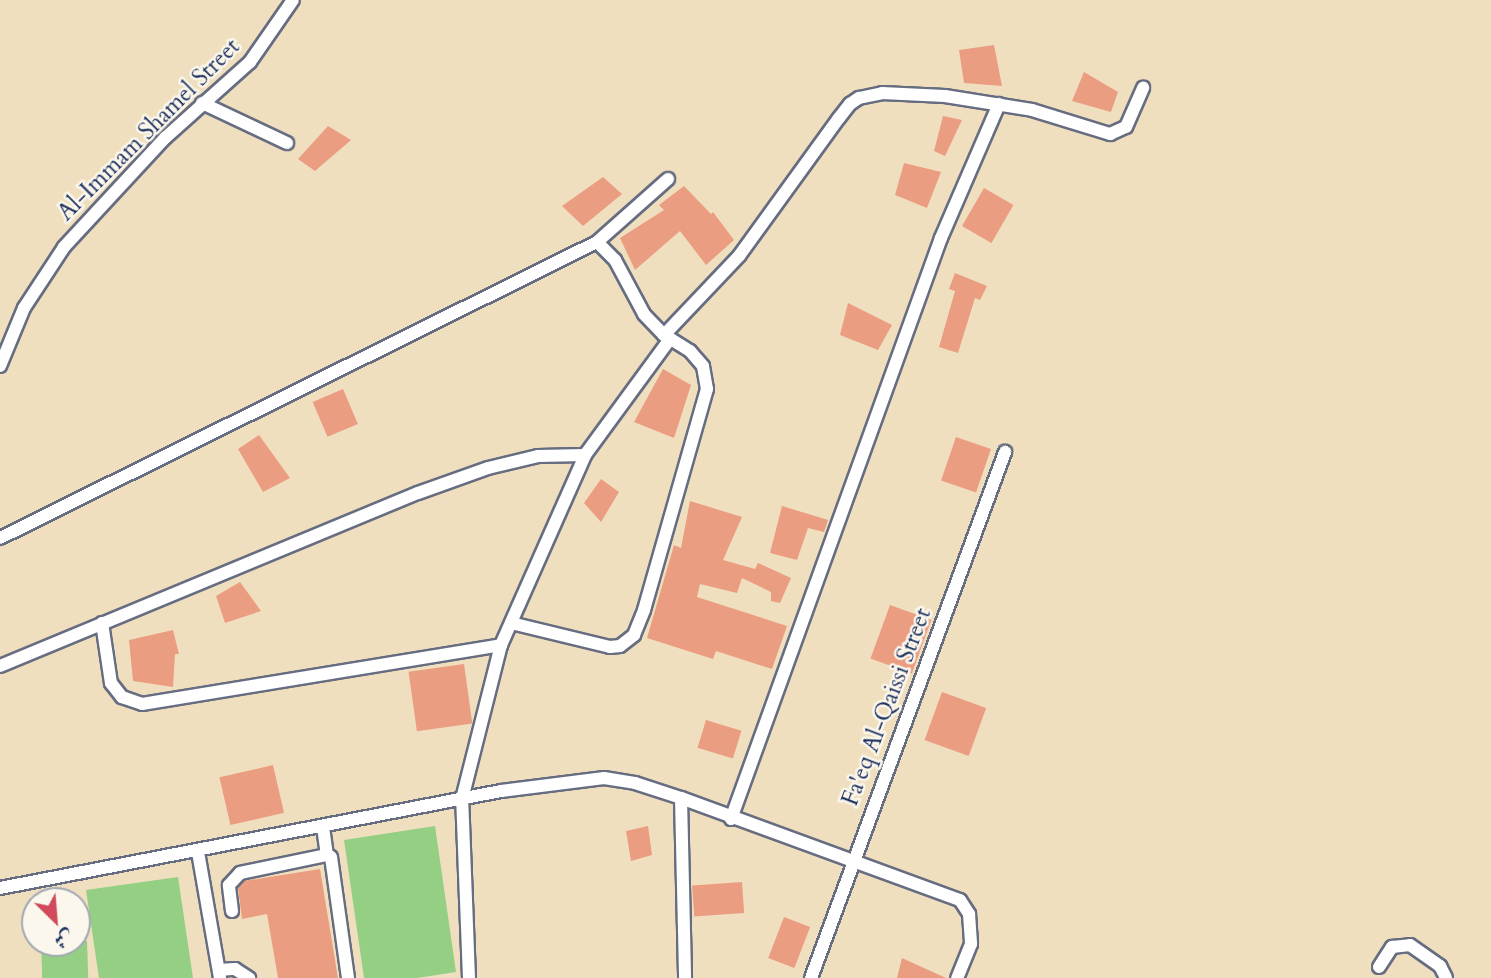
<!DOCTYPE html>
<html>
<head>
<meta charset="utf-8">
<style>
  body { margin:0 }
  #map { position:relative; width:1491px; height:978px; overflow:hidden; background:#f0dfbf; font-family:Cardo,Amiri,serif }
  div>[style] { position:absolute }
  .green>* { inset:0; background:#94cf84; transform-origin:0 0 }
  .building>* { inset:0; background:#eb9d81; transform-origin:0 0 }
  .roads { filter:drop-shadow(2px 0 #666d80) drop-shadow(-2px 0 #666d80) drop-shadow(0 2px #666d80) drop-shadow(0 -2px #666d80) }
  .minor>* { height:12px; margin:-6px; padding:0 6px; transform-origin:6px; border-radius:6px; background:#fff }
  span { translate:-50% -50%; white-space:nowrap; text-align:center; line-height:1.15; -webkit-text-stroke:5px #fbf7ec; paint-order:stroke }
  .street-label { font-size:23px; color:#1b2f5e }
  .north { position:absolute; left:21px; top:887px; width:70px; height:70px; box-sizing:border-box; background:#fbf7ec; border:2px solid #a1a7b3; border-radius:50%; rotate:155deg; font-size:19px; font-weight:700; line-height:28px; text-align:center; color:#1b2f5e }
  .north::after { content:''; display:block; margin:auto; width:24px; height:32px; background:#d1495b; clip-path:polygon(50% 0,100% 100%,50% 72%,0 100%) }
</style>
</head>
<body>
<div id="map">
  <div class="green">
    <div style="clip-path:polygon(435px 826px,456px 972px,417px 978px,364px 978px,344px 840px)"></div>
    <div style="clip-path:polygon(178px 877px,193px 978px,99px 978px,86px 890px)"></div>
    <div style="left:87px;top:941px;width:37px;height:46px;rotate:88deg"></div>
  </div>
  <div class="building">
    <div style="clip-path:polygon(994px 45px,1002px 86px,964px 83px,959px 50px)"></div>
    <div style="clip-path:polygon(1084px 72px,1118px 92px,1111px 112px,1072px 101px)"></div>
    <div style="clip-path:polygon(943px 116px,962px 120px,945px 156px,934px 151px)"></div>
    <div style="clip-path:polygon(328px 126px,351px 140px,315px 171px,298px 159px)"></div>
    <div style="clip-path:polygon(904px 163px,941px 172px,927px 208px,895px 195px)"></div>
    <div style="clip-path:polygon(603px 177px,622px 194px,583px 226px,562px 206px)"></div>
    <div style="clip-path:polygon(684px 186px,711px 214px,713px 212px,734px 240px,706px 265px,680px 231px,635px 270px,620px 238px,664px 210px,659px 205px)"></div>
    <div style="left:984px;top:188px;width:34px;height:44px;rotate:30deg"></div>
    <div style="clip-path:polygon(955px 273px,987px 286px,980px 300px,975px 298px,958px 353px,939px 347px,955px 291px,949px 289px)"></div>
    <div style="clip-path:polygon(848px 303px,892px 325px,878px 350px,840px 335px)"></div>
    <div style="clip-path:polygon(663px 369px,691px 385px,674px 438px,634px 422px)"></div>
    <div style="left:343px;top:389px;width:38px;height:33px;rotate:67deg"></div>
    <div style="clip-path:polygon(259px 435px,290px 478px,263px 492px,238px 449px)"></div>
    <div style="left:956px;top:437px;width:37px;height:46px;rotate:19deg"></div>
    <div style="clip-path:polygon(601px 479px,619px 492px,601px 522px,584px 503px)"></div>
    <div style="clip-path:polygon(690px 501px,742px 517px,723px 560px,755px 569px,758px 563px,791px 578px,780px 603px,771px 601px,771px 592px,742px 578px,737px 593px,700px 584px,697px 597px,787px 626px,772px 669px,716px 651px,713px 659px,647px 638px,674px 545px,681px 548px)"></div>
    <div style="clip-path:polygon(782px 506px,828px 520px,824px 532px,808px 528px,797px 560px,770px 553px)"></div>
    <div style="clip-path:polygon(240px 582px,261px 611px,225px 623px,216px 596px)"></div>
    <div style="left:890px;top:605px;width:44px;height:57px;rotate:20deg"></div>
    <div style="clip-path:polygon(173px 630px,179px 654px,175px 654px,173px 687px,133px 681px,129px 640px)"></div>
    <div style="left:464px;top:664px;width:60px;height:56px;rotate:82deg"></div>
    <div style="left:942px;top:692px;width:47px;height:51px;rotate:20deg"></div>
    <div style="left:706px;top:720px;width:37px;height:29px;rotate:17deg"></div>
    <div style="left:273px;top:765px;width:49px;height:55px;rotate:77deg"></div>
    <div style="clip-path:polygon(648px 826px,652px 855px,631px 861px,626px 831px)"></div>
    <div style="clip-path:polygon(320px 869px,338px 978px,278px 978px,267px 914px,242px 919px,238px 888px,244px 881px)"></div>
    <div style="left:742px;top:882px;width:31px;height:50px;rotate:86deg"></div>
    <div style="left:784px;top:917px;width:28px;height:44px;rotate:21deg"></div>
    <div style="clip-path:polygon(902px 958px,946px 978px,897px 978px)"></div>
  </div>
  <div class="roads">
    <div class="minor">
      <div style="left:202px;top:103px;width:94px;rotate:25.2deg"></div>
      <div style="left:664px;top:335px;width:109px;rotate:-46.5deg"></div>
      <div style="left:739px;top:256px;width:170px;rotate:-54.1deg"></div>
      <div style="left:839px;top:118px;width:18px;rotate:-52deg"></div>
      <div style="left:850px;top:104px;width:11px;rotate:-34deg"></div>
      <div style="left:859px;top:98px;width:24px;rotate:-12deg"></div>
      <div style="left:882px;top:93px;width:63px;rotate:2.7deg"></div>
      <div style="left:945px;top:96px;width:88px;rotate:9.1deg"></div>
      <div style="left:1032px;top:110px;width:82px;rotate:17.1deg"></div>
      <div style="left:1110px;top:134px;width:17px;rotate:-24deg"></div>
      <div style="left:1126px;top:127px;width:43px;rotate:-66.4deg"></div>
      <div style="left:0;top:366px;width:63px;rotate:-67.5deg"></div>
      <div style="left:24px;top:308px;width:73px;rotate:-56.7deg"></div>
      <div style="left:64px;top:247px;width:149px;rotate:-47.2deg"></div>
      <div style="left:165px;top:138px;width:114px;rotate:-41.8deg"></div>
      <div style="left:250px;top:62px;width:75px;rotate:-55.3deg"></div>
      <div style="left:0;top:538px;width:666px;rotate:-26.37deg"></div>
      <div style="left:597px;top:242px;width:95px;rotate:-41.6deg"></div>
      <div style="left:102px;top:623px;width:61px;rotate:81.5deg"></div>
      <div style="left:111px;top:683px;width:18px;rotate:52deg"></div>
      <div style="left:122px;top:697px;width:21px;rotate:19deg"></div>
      <div style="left:142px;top:704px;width:364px;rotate:-9.3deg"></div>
      <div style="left:511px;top:623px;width:102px;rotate:13.6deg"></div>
      <div style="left:610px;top:647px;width:10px;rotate:-6deg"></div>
      <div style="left:620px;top:646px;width:18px;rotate:-38deg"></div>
      <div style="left:634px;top:635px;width:27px;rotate:-68deg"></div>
      <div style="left:644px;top:610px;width:230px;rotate:-74.1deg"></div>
      <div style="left:707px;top:389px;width:23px;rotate:-100deg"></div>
      <div style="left:703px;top:366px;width:20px;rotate:-131deg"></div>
      <div style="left:690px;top:351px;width:31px;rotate:-148deg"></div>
      <div style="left:664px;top:335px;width:29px;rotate:-134deg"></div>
      <div style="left:644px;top:314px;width:61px;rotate:-118.2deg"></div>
      <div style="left:615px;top:260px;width:25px;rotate:-135deg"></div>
      <div style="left:0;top:666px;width:452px;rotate:-22.5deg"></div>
      <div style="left:418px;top:493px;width:74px;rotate:-19.7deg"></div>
      <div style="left:488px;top:468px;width:51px;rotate:-13.5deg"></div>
      <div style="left:538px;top:456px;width:47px;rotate:-1.2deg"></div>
      <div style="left:681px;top:798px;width:180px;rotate:88.7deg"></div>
      <div style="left:731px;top:819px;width:618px;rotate:-70.13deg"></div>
      <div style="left:941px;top:238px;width:146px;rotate:-66.6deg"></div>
      <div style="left:323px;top:827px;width:28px;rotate:82deg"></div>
      <div style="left:198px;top:852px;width:128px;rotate:80.1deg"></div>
      <div style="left:0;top:888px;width:510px;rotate:-10.96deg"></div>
      <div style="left:501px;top:791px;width:104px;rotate:-7.2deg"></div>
      <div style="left:604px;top:778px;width:31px;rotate:9deg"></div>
      <div style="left:635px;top:783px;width:48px;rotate:18.1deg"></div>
      <div style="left:681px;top:798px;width:297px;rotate:20.1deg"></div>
      <div style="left:960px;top:900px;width:17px;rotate:57deg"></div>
      <div style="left:969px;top:914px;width:30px;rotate:86deg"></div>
      <div style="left:971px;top:944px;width:37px;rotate:112deg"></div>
      <div style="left:232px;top:911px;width:26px;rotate:-97deg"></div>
      <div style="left:229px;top:885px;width:16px;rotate:-47deg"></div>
      <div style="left:240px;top:873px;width:89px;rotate:-11.7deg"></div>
      <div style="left:327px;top:855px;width:4px;rotate:27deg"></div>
      <div style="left:331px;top:857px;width:122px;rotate:82deg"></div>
      <div style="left:1379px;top:967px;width:24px;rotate:-57deg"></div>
      <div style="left:1392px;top:947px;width:18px;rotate:-6deg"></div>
      <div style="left:1410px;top:945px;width:37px;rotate:35deg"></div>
      <div style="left:1440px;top:966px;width:13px;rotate:63deg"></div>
      <div style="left:219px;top:970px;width:16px;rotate:-4deg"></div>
      <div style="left:235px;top:969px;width:17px;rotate:33deg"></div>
      <div style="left:469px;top:978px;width:179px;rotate:-92.2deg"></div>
      <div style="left:462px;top:799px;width:159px;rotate:-75.8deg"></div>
      <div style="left:501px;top:645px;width:208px;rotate:-66.1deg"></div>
      <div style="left:585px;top:455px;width:144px;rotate:-53.8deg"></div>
      <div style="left:811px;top:978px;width:561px;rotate:-69.75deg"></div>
    </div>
  </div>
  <div class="street-label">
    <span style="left:149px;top:130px;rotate:-45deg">Al-Immam Shamel Street</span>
    <span style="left:887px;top:707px;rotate:-69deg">Fa'eq Al-Qaissi Street</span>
  </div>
  <div class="north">ش</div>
</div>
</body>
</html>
